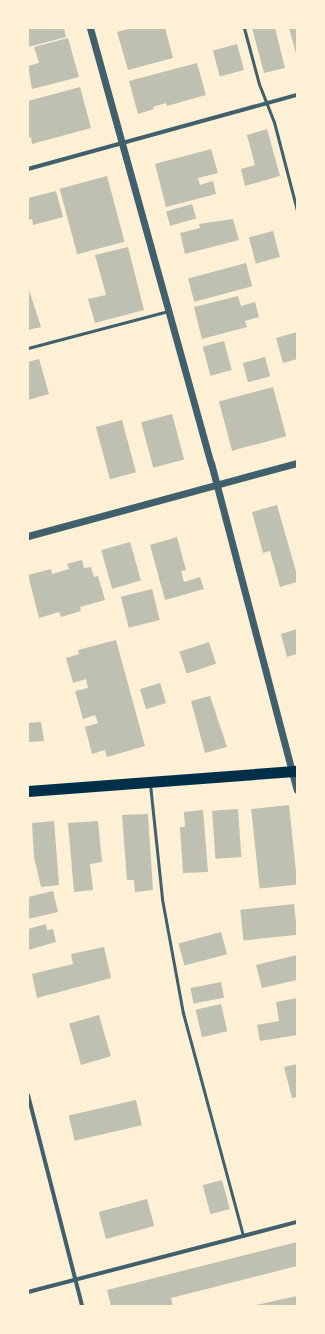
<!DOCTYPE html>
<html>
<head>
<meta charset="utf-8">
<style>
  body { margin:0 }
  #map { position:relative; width:325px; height:1334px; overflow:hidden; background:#fdf0d5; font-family:"Open Sans",sans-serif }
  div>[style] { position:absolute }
  .building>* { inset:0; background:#bec0b2; transform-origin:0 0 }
  .service>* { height:3px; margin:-1.5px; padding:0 1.5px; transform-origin:1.5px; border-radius:1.5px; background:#3f606c }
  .minor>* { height:4px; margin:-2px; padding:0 2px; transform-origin:2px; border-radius:2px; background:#3f606c }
  .tertiary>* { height:7px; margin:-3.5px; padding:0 3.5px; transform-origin:3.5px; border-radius:3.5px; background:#3f606c }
  .trunk>* { height:11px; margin:-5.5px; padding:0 5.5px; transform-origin:5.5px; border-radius:5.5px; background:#003049 }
  span { translate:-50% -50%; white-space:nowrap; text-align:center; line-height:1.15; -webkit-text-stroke:4px #fdf0d5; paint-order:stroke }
  .frame { position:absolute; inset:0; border:29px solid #fdf0d5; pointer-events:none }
</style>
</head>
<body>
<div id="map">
  <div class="building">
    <div style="clip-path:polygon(28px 28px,64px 28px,66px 37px,28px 47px)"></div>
    <div style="clip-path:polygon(132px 28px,165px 28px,173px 58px,128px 70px,117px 32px)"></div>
    <div style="clip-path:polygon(252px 28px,275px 28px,285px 68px,264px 73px)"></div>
    <div style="clip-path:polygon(289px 28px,297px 28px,297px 57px)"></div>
    <div style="clip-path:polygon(68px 38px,79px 77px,32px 89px,28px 66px,39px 63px,34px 47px)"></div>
    <div style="left:237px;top:44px;width:27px;height:25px;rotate:75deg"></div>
    <div style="clip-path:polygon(197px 63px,206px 95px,167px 106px,166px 103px,153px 107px,154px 109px,138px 114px,129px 81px)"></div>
    <div style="clip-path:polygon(80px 87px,91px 128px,32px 144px,31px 137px,28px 138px,28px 101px)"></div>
    <div style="clip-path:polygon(267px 129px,280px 176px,245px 186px,241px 169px,255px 165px,247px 135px)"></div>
    <div style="clip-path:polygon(211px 149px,218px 173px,198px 178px,200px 185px,213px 181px,216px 194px,166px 207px,155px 164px)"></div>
    <div style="left:107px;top:176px;width:68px;height:49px;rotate:75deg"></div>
    <div style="clip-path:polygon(56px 191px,63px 217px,33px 225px,32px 219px,28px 220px,28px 198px)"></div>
    <div style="left:192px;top:204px;width:15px;height:27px;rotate:74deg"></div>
    <div style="clip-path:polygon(233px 219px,239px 240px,185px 254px,180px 233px,200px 228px,199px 224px)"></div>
    <div style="left:273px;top:231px;width:27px;height:25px;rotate:75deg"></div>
    <div style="clip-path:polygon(128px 247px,144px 310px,95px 323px,88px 299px,106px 295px,95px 255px)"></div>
    <div style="left:246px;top:263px;width:24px;height:60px;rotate:75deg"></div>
    <div style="clip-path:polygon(28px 287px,41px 327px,28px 330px)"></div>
    <div style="clip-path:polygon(238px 296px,241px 306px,255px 302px,259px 317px,245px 321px,247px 327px,202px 339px,194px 307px)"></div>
    <div style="clip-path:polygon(297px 332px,297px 359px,283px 363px,276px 338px)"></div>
    <div style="left:224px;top:341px;width:30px;height:22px;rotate:75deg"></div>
    <div style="left:265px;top:357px;width:20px;height:23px;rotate:75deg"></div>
    <div style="clip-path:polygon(39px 359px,49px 394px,28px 400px,28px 362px)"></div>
    <div style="left:273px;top:387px;width:51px;height:56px;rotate:75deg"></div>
    <div style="left:172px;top:414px;width:47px;height:32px;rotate:75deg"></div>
    <div style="left:122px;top:420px;width:54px;height:27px;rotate:75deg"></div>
    <div style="clip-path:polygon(277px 505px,297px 575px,297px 582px,280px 587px,270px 551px,263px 553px,252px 512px)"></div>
    <div style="clip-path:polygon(177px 537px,186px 570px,181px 571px,184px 582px,200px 577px,204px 589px,165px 600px,150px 545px)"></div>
    <div style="left:130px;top:542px;width:40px;height:30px;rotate:74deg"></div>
    <div style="clip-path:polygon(82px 560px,84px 568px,91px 567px,94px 577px,98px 576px,105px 600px,80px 607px,81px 611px,61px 617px,59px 612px,39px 618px,28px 575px,51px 569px,52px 574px,69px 569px,67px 564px)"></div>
    <div style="left:152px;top:589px;width:32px;height:32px;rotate:76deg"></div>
    <div style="clip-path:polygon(297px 629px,297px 654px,287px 657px,281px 634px)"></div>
    <div style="clip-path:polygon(116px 640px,145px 746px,107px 757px,105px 750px,92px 754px,85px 727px,98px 723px,95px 715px,83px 719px,75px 691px,88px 688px,86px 679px,73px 683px,66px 658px,79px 654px,78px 650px)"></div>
    <div style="left:209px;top:642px;width:23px;height:31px;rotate:72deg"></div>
    <div style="left:160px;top:683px;width:21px;height:21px;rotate:73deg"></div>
    <div style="clip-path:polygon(210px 696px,227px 747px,205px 753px,191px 701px)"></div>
    <div style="clip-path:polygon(41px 722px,44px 741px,28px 742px,28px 723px)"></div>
    <div style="left:289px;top:805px;width:80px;height:38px;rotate:84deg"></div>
    <div style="left:238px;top:809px;width:48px;height:26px;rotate:86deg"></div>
    <div style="clip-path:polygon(203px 810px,208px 872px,183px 873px,180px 827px,185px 827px,184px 812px)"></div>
    <div style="clip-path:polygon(148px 814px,153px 890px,135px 892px,134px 880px,127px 880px,122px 815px)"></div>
    <div style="clip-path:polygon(54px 821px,59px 885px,41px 887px,34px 857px,32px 823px)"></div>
    <div style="clip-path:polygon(98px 821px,102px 862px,90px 864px,93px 890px,74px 892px,68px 823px)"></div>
    <div style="clip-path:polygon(53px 891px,58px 912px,28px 919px,28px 897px)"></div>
    <div style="left:294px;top:904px;width:31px;height:54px;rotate:84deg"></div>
    <div style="clip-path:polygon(46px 924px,47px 930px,53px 929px,56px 942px,28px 950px,28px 929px)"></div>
    <div style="left:221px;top:932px;width:23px;height:44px;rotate:75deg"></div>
    <div style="clip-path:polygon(104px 947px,111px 978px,37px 998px,32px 974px,73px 964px,71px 954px)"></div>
    <div style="clip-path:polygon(297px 955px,297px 980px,262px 988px,256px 965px)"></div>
    <div style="left:221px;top:982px;width:16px;height:31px;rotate:79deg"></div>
    <div style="clip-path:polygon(297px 998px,297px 1035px,260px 1041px,257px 1025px,279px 1021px,276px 1002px)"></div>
    <div style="left:221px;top:1004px;width:28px;height:26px;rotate:77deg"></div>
    <div style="left:99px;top:1015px;width:43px;height:31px;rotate:74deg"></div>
    <div style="clip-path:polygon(297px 1064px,297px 1097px,292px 1098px,284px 1067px)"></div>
    <div style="left:136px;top:1100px;width:26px;height:69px;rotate:77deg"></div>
    <div style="left:222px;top:1180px;width:30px;height:20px;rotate:75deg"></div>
    <div style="left:147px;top:1199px;width:28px;height:50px;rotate:75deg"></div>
    <div style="clip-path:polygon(297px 1242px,297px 1266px,171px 1298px,173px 1306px,111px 1306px,107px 1290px)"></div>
    <div style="clip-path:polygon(297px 1296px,297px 1306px,256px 1306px,256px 1305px)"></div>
  </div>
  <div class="service">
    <div style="left:244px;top:28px;width:58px;rotate:75deg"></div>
    <div style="left:259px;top:84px;width:41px;rotate:68.5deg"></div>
    <div style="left:274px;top:122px;width:91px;rotate:75.4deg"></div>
    <div style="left:28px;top:348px;width:145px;rotate:-14.8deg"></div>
    <div style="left:150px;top:784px;width:116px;rotate:84deg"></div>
    <div style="left:162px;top:899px;width:116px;rotate:79.6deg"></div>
    <div style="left:183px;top:1013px;width:231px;rotate:74.9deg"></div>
  </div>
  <div class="minor">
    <div style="left:28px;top:169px;width:279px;rotate:-15.4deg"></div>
    <div style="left:28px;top:1095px;width:218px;rotate:75.6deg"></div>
    <div style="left:28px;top:1292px;width:278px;rotate:-14.6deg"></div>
  </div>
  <div class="tertiary">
    <div style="left:90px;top:28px;width:452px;rotate:74.5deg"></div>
    <div style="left:211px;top:463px;width:338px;rotate:75.3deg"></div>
    <div style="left:28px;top:536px;width:279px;rotate:-15.2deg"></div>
  </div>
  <div class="trunk">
    <div style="left:28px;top:791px;width:270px;rotate:-4.3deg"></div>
  </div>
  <div class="frame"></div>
</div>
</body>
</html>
